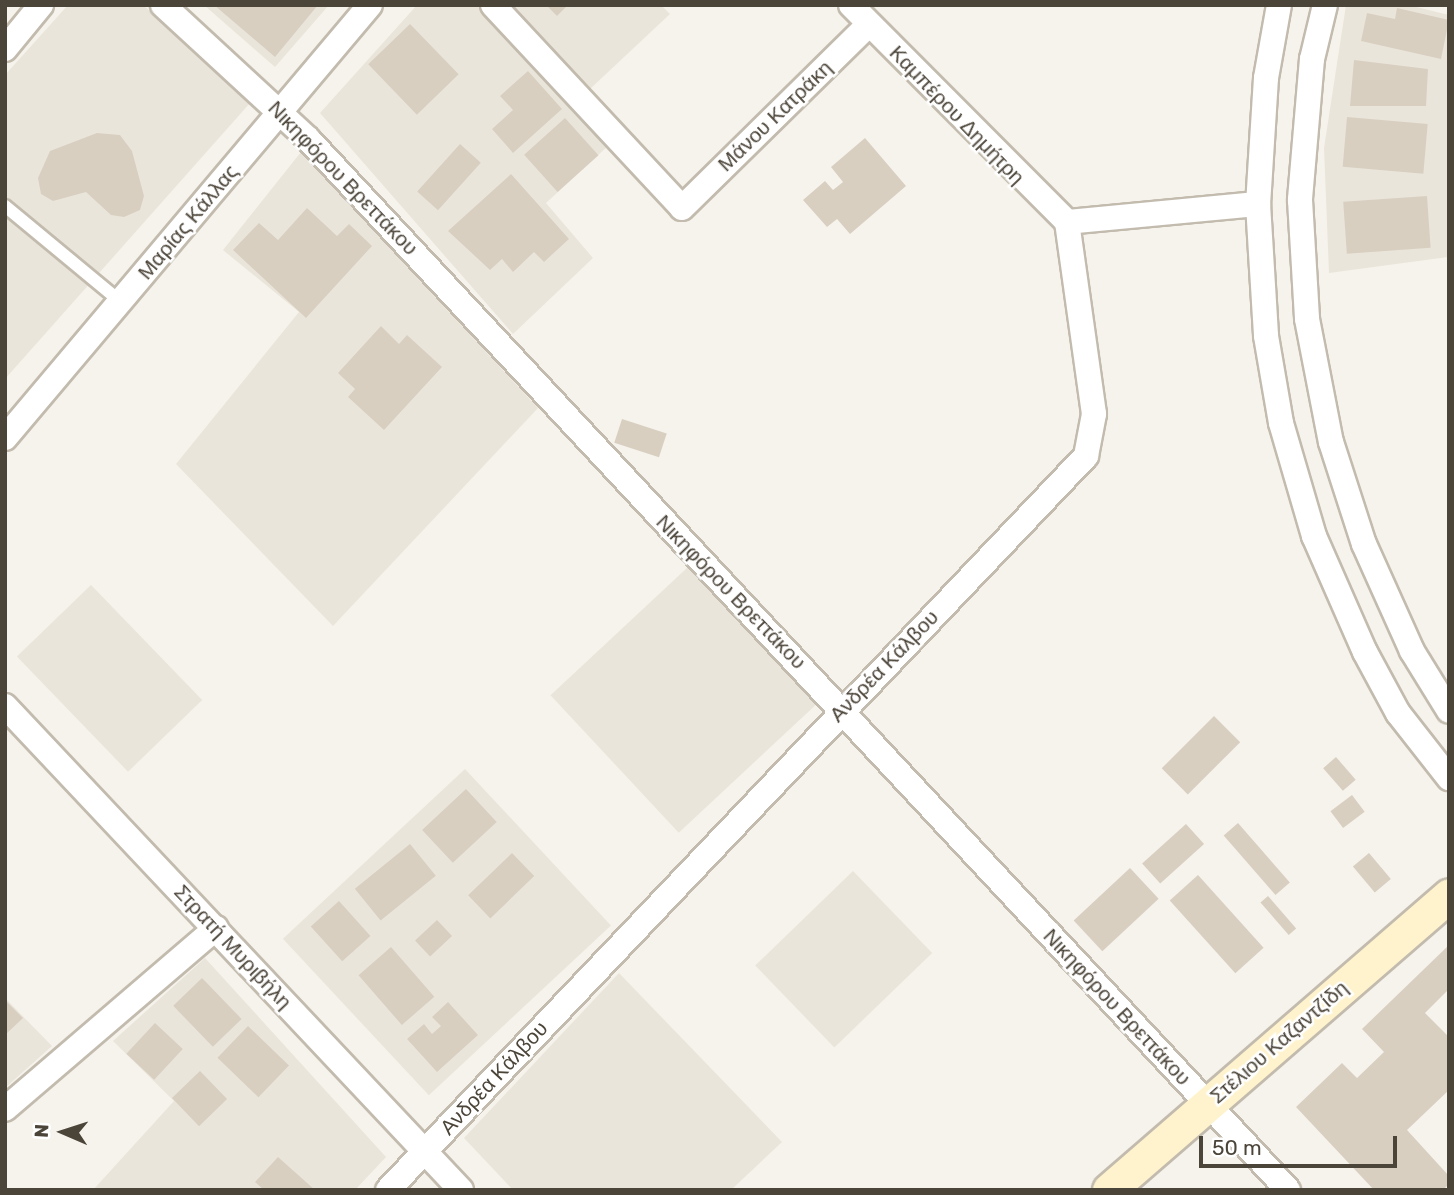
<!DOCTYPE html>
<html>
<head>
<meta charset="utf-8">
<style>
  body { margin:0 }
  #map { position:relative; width:1454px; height:1195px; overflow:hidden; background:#f6f3ec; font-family:Rubik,sans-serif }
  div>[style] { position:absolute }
  .residential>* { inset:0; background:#eae5da; transform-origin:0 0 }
  .building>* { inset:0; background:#d8cfc1; transform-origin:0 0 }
  .roads { filter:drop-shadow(2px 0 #c2bbae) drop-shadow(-2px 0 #c2bbae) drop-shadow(0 2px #c2bbae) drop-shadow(0 -2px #c2bbae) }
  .service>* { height:12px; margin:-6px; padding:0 6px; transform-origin:6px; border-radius:6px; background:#fff }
  .minor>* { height:24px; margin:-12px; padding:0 12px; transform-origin:12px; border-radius:12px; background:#fff }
  .secondary>* { height:33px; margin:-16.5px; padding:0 16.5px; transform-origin:16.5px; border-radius:16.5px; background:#fff3cd }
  span { translate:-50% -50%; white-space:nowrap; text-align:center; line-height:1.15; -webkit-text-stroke:5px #fff; paint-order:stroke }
  .street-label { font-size:21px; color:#4b4439 }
  .frame { position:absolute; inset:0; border:7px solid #4b4439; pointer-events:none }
  .north { position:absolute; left:28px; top:1097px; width:70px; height:70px; -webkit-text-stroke:5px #fff; paint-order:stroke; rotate:273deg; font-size:19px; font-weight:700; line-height:28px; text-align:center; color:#4b4439 }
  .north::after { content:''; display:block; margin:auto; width:24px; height:32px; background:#4b4439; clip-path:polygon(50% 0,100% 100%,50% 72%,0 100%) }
  .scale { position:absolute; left:1199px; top:1136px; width:198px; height:32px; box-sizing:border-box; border:4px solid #4b4439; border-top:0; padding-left:9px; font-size:21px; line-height:24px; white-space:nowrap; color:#4b4439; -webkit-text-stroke:5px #fff; paint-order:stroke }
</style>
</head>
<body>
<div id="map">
  <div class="residential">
    <div style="clip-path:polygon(68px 5px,143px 5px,250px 103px,5px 379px,5px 75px)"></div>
    <div style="clip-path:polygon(204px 5px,329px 5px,275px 67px)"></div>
    <div style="clip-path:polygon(417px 5px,478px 5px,608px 146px,546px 203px,593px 258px,513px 334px,320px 113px)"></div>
    <div style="clip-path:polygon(511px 5px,661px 5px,670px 14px,590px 89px)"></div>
    <div style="clip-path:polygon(1346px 5px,1408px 5px,1449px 15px,1448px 257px,1329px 273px,1324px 148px)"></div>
    <div style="clip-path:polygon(301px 152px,538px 408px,333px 626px,176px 464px,299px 312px,223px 250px)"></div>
    <div style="left:688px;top:567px;width:188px;height:188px;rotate:47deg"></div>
    <div style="left:91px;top:585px;width:160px;height:103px;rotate:46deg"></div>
    <div style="left:465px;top:769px;width:214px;height:249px;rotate:47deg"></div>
    <div style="left:853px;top:871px;width:114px;height:136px;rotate:46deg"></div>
    <div style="clip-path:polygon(205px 958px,386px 1157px,355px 1190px,93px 1190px,174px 1101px,113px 1041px)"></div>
    <div style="clip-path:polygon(619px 973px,782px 1142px,731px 1190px,513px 1190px,464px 1138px)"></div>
    <div style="clip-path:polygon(5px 998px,52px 1046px,5px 1088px)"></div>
  </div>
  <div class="building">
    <div style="clip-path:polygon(214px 5px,318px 5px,275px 57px)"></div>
    <div style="clip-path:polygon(546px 5px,568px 5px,557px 16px)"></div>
    <div style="clip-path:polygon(1397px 8px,1449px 20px,1441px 59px,1361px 41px,1367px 13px,1395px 19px)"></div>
    <div style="left:410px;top:24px;width:70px;height:58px;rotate:46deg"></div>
    <div style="clip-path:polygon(1354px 60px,1428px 69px,1426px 106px,1350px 106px)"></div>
    <div style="clip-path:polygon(528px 71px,562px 109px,513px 153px,492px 129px,513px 110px,500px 96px)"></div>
    <div style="left:1347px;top:117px;width:81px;height:50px;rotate:5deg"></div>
    <div style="left:565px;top:118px;width:50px;height:55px;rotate:48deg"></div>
    <div style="clip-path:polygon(97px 133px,120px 135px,132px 151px,144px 196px,140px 210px,124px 217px,111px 215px,86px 192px,53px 201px,41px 194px,38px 178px,50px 151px)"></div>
    <div style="clip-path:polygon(865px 138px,906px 186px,850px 234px,837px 219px,827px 227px,803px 200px,825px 181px,833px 190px,843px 182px,831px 167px)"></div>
    <div style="left:460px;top:144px;width:28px;height:64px;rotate:42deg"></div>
    <div style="clip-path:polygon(511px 174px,569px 239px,544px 262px,534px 252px,513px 272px,502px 259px,490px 270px,448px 231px)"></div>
    <div style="left:1427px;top:196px;width:52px;height:84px;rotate:86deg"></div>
    <div style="clip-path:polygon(307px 208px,337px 236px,349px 224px,372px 246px,306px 318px,233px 250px,259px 223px,278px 240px)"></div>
    <div style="clip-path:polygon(381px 326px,399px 344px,407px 335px,442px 367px,384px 430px,348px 397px,355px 389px,338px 373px)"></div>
    <div style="left:622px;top:419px;width:47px;height:25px;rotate:18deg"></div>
    <div style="left:1214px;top:716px;width:37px;height:74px;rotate:45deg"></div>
    <div style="left:1336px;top:757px;width:30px;height:17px;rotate:49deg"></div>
    <div style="left:466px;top:789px;width:45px;height:60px;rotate:47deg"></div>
    <div style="left:1352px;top:795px;width:21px;height:27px;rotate:53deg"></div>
    <div style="left:1238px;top:823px;width:79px;height:19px;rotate:49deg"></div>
    <div style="left:1186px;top:824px;width:27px;height:59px;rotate:48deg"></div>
    <div style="left:410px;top:844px;width:41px;height:71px;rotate:51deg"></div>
    <div style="left:512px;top:853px;width:32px;height:61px;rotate:46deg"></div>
    <div style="left:1369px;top:853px;width:34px;height:21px;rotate:50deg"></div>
    <div style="left:1130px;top:868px;width:42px;height:77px;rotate:47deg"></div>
    <div style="left:1198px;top:875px;width:98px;height:38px;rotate:48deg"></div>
    <div style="left:1268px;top:896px;width:43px;height:10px;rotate:49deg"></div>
    <div style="left:339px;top:901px;width:47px;height:38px;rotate:48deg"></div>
    <div style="left:437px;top:920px;width:22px;height:30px;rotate:47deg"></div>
    <div style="clip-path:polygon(1449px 945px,1449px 989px,1425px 1013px,1449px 1037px,1449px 1090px,1407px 1130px,1449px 1176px,1449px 1184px,1443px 1190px,1374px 1190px,1296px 1107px,1342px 1063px,1357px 1078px,1384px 1052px,1362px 1029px)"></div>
    <div style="left:391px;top:947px;width:66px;height:43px;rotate:49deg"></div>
    <div style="left:202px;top:978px;width:57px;height:40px;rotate:46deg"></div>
    <div style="clip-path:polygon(5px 1000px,23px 1018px,5px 1035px)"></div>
    <div style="clip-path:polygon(448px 1002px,478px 1035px,437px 1072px,407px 1039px,424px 1024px,432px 1034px,441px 1026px,432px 1017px)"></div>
    <div style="left:155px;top:1023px;width:38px;height:42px;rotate:43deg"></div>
    <div style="left:248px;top:1026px;width:57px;height:44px;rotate:44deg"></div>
    <div style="left:200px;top:1071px;width:39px;height:39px;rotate:46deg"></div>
    <div style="clip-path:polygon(278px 1157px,315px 1190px,264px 1190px,255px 1182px)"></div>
  </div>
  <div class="roads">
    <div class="service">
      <div style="left:5px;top:206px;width:151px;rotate:39.6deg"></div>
    </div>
    <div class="minor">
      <div style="left:163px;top:5px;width:197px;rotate:42.7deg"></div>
      <div style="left:308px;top:139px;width:1437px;rotate:47deg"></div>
      <div style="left:493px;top:5px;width:277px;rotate:47deg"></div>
      <div style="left:682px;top:208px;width:262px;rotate:-44.5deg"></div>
      <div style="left:851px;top:5px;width:306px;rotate:45.1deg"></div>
      <div style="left:1279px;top:5px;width:74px;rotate:100.1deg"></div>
      <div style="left:1266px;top:78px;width:126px;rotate:93.6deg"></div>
      <div style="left:1258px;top:204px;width:132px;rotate:86.5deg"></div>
      <div style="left:1266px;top:336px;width:88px;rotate:80.2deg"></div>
      <div style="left:1281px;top:423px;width:118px;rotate:73.7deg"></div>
      <div style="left:1314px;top:536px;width:127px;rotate:66.3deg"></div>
      <div style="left:1365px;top:652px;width:69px;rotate:61.6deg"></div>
      <div style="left:1398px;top:713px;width:83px;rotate:51.9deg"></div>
      <div style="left:1325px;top:5px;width:56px;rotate:103.5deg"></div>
      <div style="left:1312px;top:59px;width:142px;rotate:94.9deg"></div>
      <div style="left:1300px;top:200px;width:119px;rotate:86.6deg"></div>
      <div style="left:1307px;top:319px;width:125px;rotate:79deg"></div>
      <div style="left:1331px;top:442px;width:107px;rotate:72.1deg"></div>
      <div style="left:1364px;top:544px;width:117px;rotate:65.8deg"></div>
      <div style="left:1412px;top:651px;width:70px;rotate:58.3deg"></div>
      <div style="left:5px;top:49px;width:57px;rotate:-50.7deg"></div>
      <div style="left:5px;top:438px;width:566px;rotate:-49.87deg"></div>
      <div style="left:5px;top:706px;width:665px;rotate:46.71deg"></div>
      <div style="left:5px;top:1109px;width:278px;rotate:-40.6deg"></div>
      <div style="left:388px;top:1190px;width:1013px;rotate:-46.44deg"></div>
      <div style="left:1086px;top:456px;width:43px;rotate:-79.2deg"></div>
      <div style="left:1094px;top:414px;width:194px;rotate:-98deg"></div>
      <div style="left:1067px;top:222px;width:192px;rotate:-5.4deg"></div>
    </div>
    <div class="secondary">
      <div style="left:1109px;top:1190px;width:450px;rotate:-40.9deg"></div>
    </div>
  </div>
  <div class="street-label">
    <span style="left:957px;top:115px;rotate:46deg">Καμπέρου Δημήτρη</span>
    <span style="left:775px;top:116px;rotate:-44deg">Μάνου Κατράκη</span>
    <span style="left:343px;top:178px;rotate:46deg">Νικηφόρου Βρεττάκου</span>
    <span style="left:188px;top:222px;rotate:-50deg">Μαρίας Κάλλας</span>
    <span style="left:731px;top:592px;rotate:46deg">Νικηφόρου Βρεττάκου</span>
    <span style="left:884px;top:666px;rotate:-46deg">Ανδρέα Κάλβου</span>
    <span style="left:233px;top:947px;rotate:47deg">Στρατή Μυριβήλη</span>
    <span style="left:1117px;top:1007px;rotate:47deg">Νικηφόρου Βρεττάκου</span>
    <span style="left:1279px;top:1042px;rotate:-41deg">Στέλιου Καζαντζίδη</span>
    <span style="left:494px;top:1078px;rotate:-47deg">Ανδρέα Κάλβου</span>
  </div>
  <div class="frame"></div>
  <div class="north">N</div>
  <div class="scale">50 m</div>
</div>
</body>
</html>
